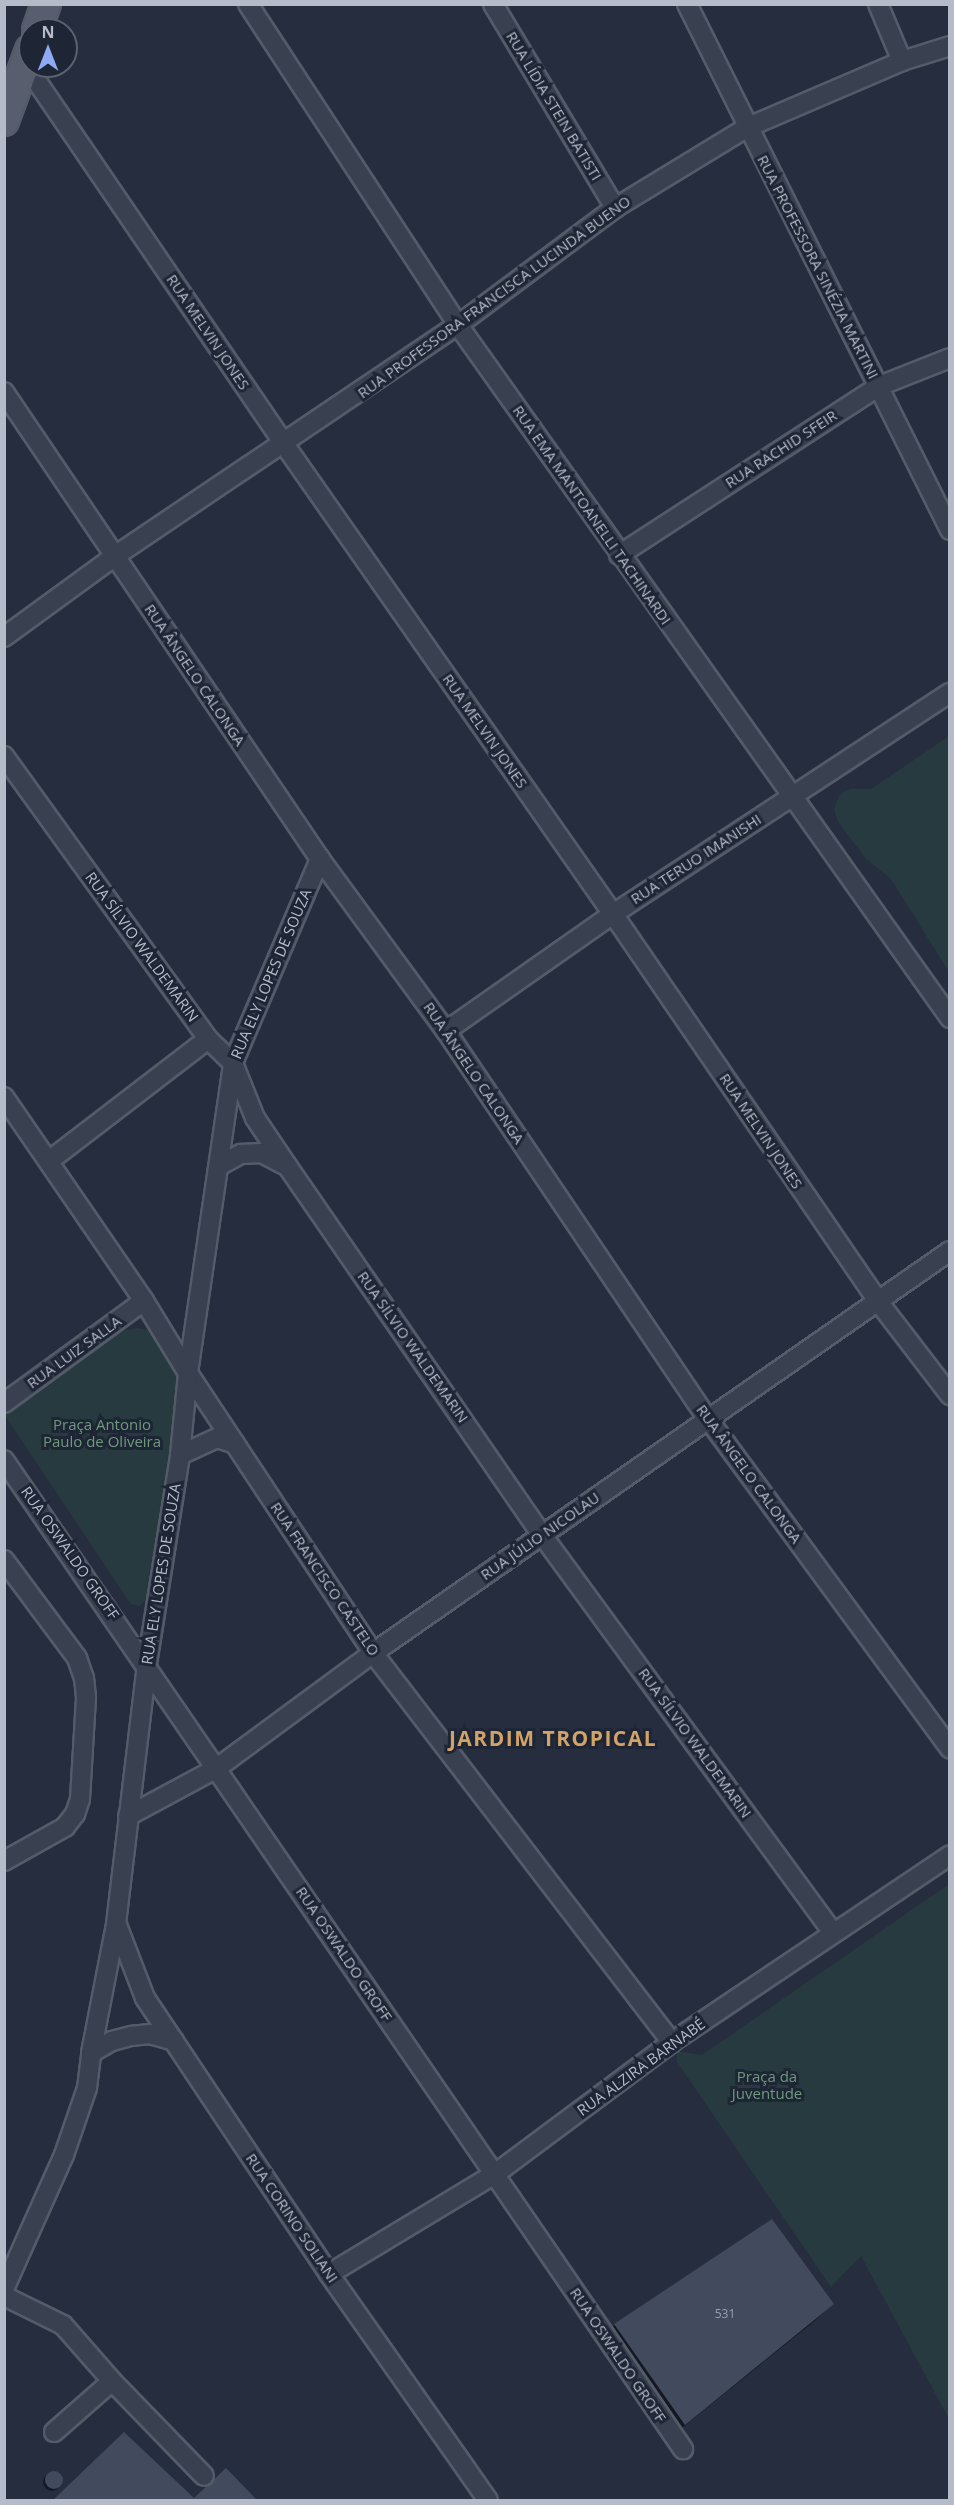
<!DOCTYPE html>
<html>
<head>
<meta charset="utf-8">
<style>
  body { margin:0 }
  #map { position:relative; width:954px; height:2505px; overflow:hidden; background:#252d3e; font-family:"Open Sans",sans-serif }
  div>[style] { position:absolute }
  .green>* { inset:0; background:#273a40 }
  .shadow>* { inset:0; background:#0007 }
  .round { border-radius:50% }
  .building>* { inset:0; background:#424b5d }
  .roads { filter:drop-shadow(2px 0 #545b69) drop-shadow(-2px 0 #545b69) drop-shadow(0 2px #545b69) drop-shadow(0 -2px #545b69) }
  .street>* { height:18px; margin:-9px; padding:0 9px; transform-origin:9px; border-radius:9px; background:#39404f }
  .primary>* { height:28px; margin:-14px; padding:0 14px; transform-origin:14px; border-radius:14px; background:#585e6e }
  span { translate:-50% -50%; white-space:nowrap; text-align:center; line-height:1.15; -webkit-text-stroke:6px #1e2534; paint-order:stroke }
  .number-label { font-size:12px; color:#999fae }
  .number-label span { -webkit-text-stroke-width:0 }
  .street-label { font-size:15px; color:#b6bbc9 }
  .park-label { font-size:15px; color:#6d9a7d }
  .district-label { font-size:21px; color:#d2a368; font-weight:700; letter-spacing:1.5px }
  .frame { position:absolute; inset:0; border:6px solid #b6bbc9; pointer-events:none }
  .north { position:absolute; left:18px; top:18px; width:60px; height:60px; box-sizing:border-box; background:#1e2534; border:2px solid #5b6170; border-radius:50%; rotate:0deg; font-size:16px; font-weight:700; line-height:24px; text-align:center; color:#b6bbc9 }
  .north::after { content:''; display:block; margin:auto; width:21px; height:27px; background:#8faaf5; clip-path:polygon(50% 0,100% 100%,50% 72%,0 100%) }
</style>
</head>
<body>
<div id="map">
  <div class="green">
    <div style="clip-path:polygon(949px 736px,949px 972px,891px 879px,866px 859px,838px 822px,834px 809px,839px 796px,844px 792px,850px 789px,871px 789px)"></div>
    <div style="clip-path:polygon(138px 1328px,150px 1330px,182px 1376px,145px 1601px,139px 1606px,131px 1604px,4px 1414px,120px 1331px)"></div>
    <div style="clip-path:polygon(949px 1884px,949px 2419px,861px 2256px,831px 2287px,677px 2062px,677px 2051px,702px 2055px)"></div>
  </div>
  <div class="shadow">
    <div style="clip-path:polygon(772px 2221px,832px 2304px,817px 2319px,668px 2439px,599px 2341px,615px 2325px)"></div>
    <div style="clip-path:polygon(124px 2434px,194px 2500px,226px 2470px,255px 2500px,55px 2500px)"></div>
    <div class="round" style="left:43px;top:2473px;width:18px;height:18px"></div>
  </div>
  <div class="building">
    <div style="clip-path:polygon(772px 2219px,834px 2304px,685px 2425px,614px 2324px)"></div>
    <div style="clip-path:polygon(124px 2432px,194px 2498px,226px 2468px,257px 2500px,53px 2500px)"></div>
    <div class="round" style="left:45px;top:2471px;width:18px;height:18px"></div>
  </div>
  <div class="roads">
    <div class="street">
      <div style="left:248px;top:4px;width:384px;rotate:56.8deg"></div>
      <div style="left:458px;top:325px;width:850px;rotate:54.63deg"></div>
      <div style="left:493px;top:4px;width:238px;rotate:59.1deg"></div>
      <div style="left:687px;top:4px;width:588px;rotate:63.43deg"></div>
      <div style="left:878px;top:4px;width:62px;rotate:67.2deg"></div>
      <div style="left:25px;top:64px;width:460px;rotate:55.7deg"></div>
      <div style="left:284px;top:444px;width:574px;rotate:55.01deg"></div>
      <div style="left:613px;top:914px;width:468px;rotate:55.6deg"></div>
      <div style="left:877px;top:1300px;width:120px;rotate:52.5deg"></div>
      <div style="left:4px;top:392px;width:564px;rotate:55.92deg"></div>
      <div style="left:320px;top:859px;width:213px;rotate:53.8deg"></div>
      <div style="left:446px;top:1031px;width:468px;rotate:56deg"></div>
      <div style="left:708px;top:1419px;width:409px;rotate:53.7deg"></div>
      <div style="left:619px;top:555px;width:310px;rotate:-33deg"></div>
      <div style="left:879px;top:386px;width:76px;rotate:-21.5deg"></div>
      <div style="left:4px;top:637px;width:137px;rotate:-36.1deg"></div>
      <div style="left:115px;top:556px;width:414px;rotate:-34deg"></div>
      <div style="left:458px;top:325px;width:196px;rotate:-36.7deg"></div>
      <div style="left:615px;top:208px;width:153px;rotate:-31.4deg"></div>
      <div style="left:746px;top:128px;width:170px;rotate:-23.2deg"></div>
      <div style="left:902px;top:61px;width:50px;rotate:-17.4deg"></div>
      <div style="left:4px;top:756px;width:349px;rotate:54.2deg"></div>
      <div style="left:208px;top:1039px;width:35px;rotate:44deg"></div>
      <div style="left:233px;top:1063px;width:59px;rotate:68.2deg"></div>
      <div style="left:255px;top:1118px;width:59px;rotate:56deg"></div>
      <div style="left:288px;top:1167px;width:447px;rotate:55.4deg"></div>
      <div style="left:542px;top:1535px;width:493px;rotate:53.8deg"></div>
      <div style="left:446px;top:1031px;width:204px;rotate:-35deg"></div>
      <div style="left:613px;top:914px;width:403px;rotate:-33.3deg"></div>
      <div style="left:4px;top:1097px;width:247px;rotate:55.5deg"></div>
      <div style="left:144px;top:1301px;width:84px;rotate:58.6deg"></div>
      <div style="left:188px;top:1373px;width:336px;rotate:56.5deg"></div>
      <div style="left:373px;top:1653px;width:491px;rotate:52.5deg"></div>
      <div style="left:49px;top:1161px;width:200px;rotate:-37.5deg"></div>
      <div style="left:219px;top:1166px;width:25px;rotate:-29deg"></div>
      <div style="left:241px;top:1154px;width:21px;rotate:-3deg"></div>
      <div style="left:262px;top:1153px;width:24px;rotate:28deg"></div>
      <div style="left:4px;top:1403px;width:173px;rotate:-36.1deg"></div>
      <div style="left:180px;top:1455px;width:41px;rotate:-24.7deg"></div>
      <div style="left:217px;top:1438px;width:19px;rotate:18deg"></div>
      <div style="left:4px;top:1460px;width:1200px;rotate:55.53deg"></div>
      <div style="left:4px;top:1560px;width:122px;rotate:53.3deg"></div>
      <div style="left:77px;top:1658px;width:21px;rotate:71deg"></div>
      <div style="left:84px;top:1678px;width:20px;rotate:84deg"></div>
      <div style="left:86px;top:1698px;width:101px;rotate:93.4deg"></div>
      <div style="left:80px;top:1799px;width:16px;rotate:108deg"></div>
      <div style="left:75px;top:1814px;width:16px;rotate:128deg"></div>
      <div style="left:65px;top:1827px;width:70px;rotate:150.9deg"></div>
      <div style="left:128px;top:1816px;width:101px;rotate:-28.3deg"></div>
      <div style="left:217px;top:1768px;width:194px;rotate:-36.4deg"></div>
      <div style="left:373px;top:1653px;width:703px;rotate:-34.87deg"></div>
      <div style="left:117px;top:1925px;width:78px;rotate:69deg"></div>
      <div style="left:145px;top:1998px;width:332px;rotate:56.3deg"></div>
      <div style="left:329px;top:2274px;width:276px;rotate:54.9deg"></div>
      <div style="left:91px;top:2053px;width:24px;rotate:-30deg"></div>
      <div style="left:112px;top:2041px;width:20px;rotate:-15deg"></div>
      <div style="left:131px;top:2036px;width:19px;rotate:-6deg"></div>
      <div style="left:150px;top:2034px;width:25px;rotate:16deg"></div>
      <div style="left:329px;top:2274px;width:194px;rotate:-31.1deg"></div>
      <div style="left:495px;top:2174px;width:221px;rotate:-36.7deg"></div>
      <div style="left:672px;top:2042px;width:335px;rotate:-33.9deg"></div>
      <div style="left:4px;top:2289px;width:147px;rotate:-65.9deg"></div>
      <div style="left:64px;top:2155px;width:71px;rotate:-71.1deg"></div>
      <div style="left:87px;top:2088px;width:35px;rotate:-83deg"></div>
      <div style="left:91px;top:2053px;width:131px;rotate:-79deg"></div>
      <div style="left:116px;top:1924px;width:262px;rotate:-83.2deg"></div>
      <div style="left:147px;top:1664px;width:212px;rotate:-81deg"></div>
      <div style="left:180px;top:1455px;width:82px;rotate:-84.4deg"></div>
      <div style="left:188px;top:1373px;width:313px;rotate:-81.7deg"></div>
      <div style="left:233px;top:1063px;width:222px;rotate:-66.9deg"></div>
      <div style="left:4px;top:2296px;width:66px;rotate:26.2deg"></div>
      <div style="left:63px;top:2325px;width:74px;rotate:48.8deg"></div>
      <div style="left:112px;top:2381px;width:132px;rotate:45.9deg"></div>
      <div style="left:54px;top:2432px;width:77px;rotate:-41.3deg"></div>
    </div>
    <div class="primary">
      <div style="left:37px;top:30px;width:28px;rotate:-71deg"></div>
      <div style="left:4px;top:121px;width:76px;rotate:-69.9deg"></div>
    </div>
  </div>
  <div class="number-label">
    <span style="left:725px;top:2314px">531</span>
  </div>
  <div class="street-label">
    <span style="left:554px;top:106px;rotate:59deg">RUA LÍDIA STEIN BATISTI</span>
    <span style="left:818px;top:267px;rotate:63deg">RUA PROFESSORA SINÉZIA MARTINI</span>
    <span style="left:494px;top:297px;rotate:-36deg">RUA PROFESSORA FRANCISCA LUCINDA BUENO</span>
    <span style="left:208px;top:332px;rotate:56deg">RUA MELVIN JONES</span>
    <span style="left:781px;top:449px;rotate:-33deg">RUA RACHID SFEIR</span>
    <span style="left:592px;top:515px;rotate:55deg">RUA EMA MANTOANELLI TACHINARDI</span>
    <span style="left:195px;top:675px;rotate:56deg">RUA ÂNGELO CALONGA</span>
    <span style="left:485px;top:731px;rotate:55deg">RUA MELVIN JONES</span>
    <span style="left:696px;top:859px;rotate:-33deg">RUA TERUO IMANISHI</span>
    <span style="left:142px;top:947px;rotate:54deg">RUA SÍLVIO WALDEMARIN</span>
    <span style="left:271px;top:974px;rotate:-67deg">RUA ELY LOPES DE SOUZA</span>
    <span style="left:474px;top:1073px;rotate:56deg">RUA ÂNGELO CALONGA</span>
    <span style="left:761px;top:1131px;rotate:56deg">RUA MELVIN JONES</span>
    <span style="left:413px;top:1347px;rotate:55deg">RUA SÍLVIO WALDEMARIN</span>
    <span style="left:74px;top:1352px;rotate:-36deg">RUA LUIZ SALLA</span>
    <span style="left:749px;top:1474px;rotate:54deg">RUA ÂNGELO CALONGA</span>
    <span style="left:540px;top:1536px;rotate:-35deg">RUA JÚLIO NICOLAU</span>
    <span style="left:70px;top:1553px;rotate:55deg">RUA OSWALDO GROFF</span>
    <span style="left:161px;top:1574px;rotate:-81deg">RUA ELY LOPES DE SOUZA</span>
    <span style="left:325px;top:1579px;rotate:56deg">RUA FRANCISCO CASTELO</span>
    <span style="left:695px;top:1743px;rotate:54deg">RUA SÍLVIO WALDEMARIN</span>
    <span style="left:344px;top:1954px;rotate:56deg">RUA OSWALDO GROFF</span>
    <span style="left:641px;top:2067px;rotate:-36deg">RUA ALZIRA BARNABÉ</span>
    <span style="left:292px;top:2218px;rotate:56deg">RUA CORINO SOLIANI</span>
    <span style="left:618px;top:2355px;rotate:56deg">RUA OSWALDO GROFF</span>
  </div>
  <div class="park-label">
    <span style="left:102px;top:1433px">Praça Antonio<br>Paulo de Oliveira</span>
    <span style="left:767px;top:2085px">Praça da<br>Juventude</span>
  </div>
  <div class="district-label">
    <span style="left:553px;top:1738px">JARDIM TROPICAL</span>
  </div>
  <div class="frame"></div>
  <div class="north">N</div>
</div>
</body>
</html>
